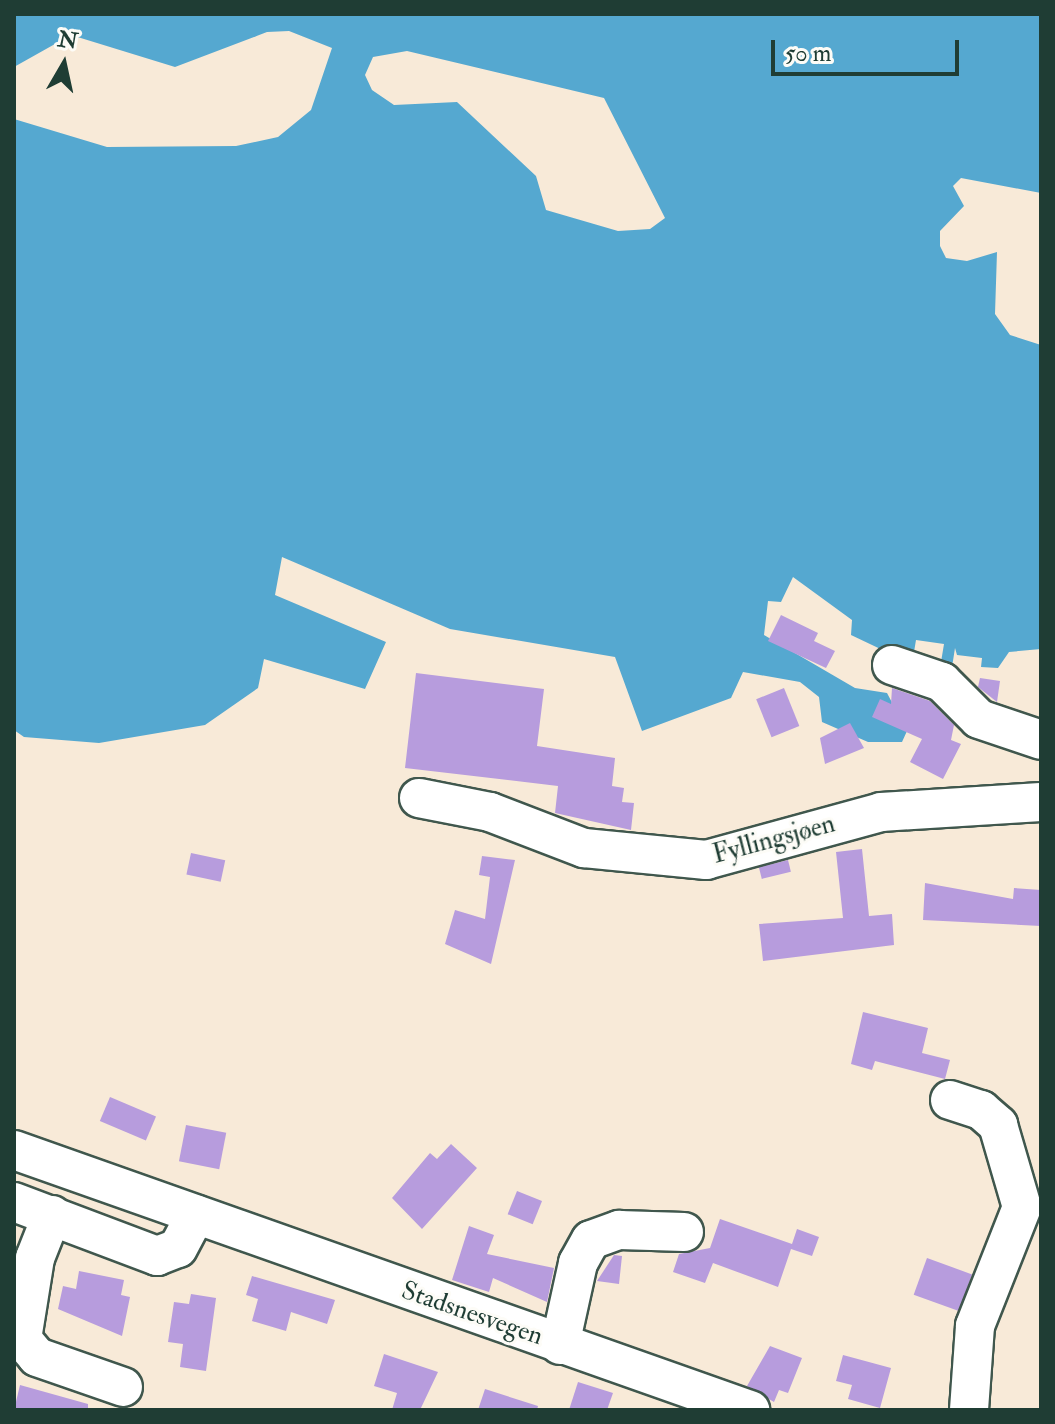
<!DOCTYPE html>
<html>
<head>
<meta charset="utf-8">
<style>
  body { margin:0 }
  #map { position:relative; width:1055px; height:1424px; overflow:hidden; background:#f8ead8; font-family:"IM FELL Double Pica",serif }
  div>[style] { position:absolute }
  .water>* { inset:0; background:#55a8d0 }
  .building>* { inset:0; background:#b79cdd; transform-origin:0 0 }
  .roads { filter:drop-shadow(2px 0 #40574d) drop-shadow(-2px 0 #40574d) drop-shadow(0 2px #40574d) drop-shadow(0 -2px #40574d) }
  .minor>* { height:38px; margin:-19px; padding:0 19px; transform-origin:19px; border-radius:19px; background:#fff }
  span { translate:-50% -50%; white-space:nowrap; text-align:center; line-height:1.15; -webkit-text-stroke:6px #fdfcf7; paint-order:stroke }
  .street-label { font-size:26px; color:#1f3d34 }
  .frame { position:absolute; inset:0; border:16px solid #1f3d34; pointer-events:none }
  .north { position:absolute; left:24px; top:24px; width:80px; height:80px; -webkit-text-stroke:6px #fdfcf7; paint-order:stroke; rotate:9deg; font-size:22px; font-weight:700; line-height:32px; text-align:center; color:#1f3d34 }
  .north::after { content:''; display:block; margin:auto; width:28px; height:36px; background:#1f3d34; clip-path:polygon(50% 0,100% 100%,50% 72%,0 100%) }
  .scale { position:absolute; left:771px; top:40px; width:188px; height:36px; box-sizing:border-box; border:4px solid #1f3d34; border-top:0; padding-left:10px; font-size:24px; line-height:28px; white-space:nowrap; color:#1f3d34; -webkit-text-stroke:6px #fdfcf7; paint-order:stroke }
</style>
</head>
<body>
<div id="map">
  <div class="water">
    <div style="clip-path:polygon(evenodd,14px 14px,1041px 14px,1041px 193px,961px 178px,953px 186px,964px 206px,940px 231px,940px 246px,946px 258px,967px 261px,997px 252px,995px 314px,1010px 335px,1041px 345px,1041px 649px,1009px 652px,998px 668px,981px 667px,982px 658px,957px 655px,955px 648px,950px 680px,939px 674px,944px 644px,916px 640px,912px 664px,851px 635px,852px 620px,793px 577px,781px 602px,768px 601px,764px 635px,855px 688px,887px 693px,907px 731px,902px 742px,868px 742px,822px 722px,819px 697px,800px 682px,743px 672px,731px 698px,642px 731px,615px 657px,450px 629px,282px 557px,275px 595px,386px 642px,365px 689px,264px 659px,258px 688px,205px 725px,99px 743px,24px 737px,14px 730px,14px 119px,107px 147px,236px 146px,278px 137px,311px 110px,332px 48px,289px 31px,267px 32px,175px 67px,71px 35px,14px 67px,14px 14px,407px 51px,604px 98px,665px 218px,650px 229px,618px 231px,546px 210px,536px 176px,457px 102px,394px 105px,372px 90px,365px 75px,373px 57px,407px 51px)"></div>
  </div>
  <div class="building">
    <div style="clip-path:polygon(781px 615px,818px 633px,814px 641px,835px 651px,826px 668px,768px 641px)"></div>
    <div style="clip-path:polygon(416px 673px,544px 689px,537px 746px,615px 758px,612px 786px,624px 788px,622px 802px,634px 803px,631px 830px,555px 813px,558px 786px,405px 768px)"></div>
    <div style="clip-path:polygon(980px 678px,1000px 681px,997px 702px,978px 687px)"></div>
    <div style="left:784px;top:688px;width:41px;height:30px;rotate:68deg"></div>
    <div style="clip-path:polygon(892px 688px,930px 701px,954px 725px,951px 740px,961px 744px,943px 779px,910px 762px,922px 739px,872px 717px,880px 699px,891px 704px)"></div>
    <div style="clip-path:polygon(850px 723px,864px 748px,825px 764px,820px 738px)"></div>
    <div style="clip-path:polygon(862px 849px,869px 916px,892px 914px,894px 945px,763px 961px,759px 924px,843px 918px,836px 852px)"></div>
    <div style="left:191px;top:853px;width:35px;height:22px;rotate:12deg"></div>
    <div style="clip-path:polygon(482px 856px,515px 860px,491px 964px,445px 944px,455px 910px,485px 919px,490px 877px,479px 875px)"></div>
    <div style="left:788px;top:860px;width:12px;height:30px;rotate:76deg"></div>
    <div style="clip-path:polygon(925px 883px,1013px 899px,1014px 888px,1041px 890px,1041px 926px,923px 920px)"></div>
    <div style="clip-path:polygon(863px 1012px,928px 1028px,922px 1053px,950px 1060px,945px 1079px,875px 1061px,872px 1070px,851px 1064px)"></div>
    <div style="left:110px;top:1097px;width:50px;height:26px;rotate:23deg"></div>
    <div style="left:186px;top:1125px;width:41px;height:37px;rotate:11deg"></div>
    <div style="clip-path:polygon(451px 1144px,477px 1168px,422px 1229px,392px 1198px,430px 1153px,437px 1159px)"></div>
    <div style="left:517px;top:1191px;width:27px;height:25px;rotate:22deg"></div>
    <div style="clip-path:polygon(720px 1219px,792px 1244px,797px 1229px,819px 1237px,812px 1256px,791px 1249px,778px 1287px,713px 1263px,705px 1283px,673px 1272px,679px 1254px,710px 1248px)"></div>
    <div style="clip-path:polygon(469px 1226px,494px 1235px,487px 1254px,554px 1268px,547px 1302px,493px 1278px,489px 1292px,452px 1280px)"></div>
    <div style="clip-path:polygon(614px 1255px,622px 1256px,619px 1284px,597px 1281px)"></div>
    <div style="left:927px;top:1258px;width:48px;height:39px;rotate:20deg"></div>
    <div style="clip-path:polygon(79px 1271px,124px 1280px,121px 1295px,130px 1297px,122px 1336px,58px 1309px,63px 1286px,76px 1289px)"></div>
    <div style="clip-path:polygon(252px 1276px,335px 1300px,327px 1324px,291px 1312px,286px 1331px,252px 1321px,258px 1299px,246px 1295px)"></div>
    <div style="clip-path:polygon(191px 1294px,216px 1298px,206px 1371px,180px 1367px,183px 1344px,168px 1342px,174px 1302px,189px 1304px)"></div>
    <div style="clip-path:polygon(770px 1346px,802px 1358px,788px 1393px,779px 1390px,774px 1402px,747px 1386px)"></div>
    <div style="clip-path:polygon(384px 1354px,438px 1372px,420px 1410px,392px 1410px,397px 1393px,374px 1386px)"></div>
    <div style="clip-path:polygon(843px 1355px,891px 1368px,880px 1408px,848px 1399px,852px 1385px,836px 1381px)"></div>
    <div style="clip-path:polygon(578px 1382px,613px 1393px,607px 1410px,569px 1410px)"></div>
    <div style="clip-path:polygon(20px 1385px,88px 1404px,88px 1410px,14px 1410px)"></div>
    <div style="clip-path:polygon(485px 1389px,538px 1406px,537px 1410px,478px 1410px)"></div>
  </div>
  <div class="roads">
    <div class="minor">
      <div style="left:892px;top:665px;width:53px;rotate:18.8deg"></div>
      <div style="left:942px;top:682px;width:52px;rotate:45deg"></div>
      <div style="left:979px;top:719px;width:65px;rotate:18.7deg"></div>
      <div style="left:419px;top:798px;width:72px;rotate:11.2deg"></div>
      <div style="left:490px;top:812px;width:101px;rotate:21deg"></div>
      <div style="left:584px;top:848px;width:123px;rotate:5.6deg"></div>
      <div style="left:706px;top:860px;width:181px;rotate:-15.3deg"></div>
      <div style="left:881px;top:812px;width:160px;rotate:-3.6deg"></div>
      <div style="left:950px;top:1100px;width:33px;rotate:18deg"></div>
      <div style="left:981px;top:1110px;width:23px;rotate:41deg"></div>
      <div style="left:998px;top:1125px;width:85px;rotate:73.7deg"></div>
      <div style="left:1022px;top:1207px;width:128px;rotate:111.6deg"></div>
      <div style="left:975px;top:1326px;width:84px;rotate:94.1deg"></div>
      <div style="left:14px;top:1150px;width:781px;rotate:19.46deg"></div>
      <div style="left:14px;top:1202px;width:153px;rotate:20.7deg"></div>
      <div style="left:157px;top:1256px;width:22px;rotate:-21deg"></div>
      <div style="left:178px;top:1248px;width:38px;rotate:-62deg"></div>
      <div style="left:52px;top:1215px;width:46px;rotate:111.6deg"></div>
      <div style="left:35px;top:1258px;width:82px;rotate:99.1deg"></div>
      <div style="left:22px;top:1339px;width:23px;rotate:50deg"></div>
      <div style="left:37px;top:1357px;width:91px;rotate:19.2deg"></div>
      <div style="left:560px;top:1345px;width:84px;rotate:-77.6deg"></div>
      <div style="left:578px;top:1263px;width:26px;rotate:-61deg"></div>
      <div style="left:591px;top:1240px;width:30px;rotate:-20deg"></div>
      <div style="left:619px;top:1230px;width:65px;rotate:1.8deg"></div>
    </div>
  </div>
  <div class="street-label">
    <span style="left:774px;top:840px;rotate:-15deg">Fyllingsjøen</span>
    <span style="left:472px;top:1314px;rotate:19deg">Stadsnesvegen</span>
  </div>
  <div class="frame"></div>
  <div class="north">N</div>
  <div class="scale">50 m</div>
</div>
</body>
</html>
